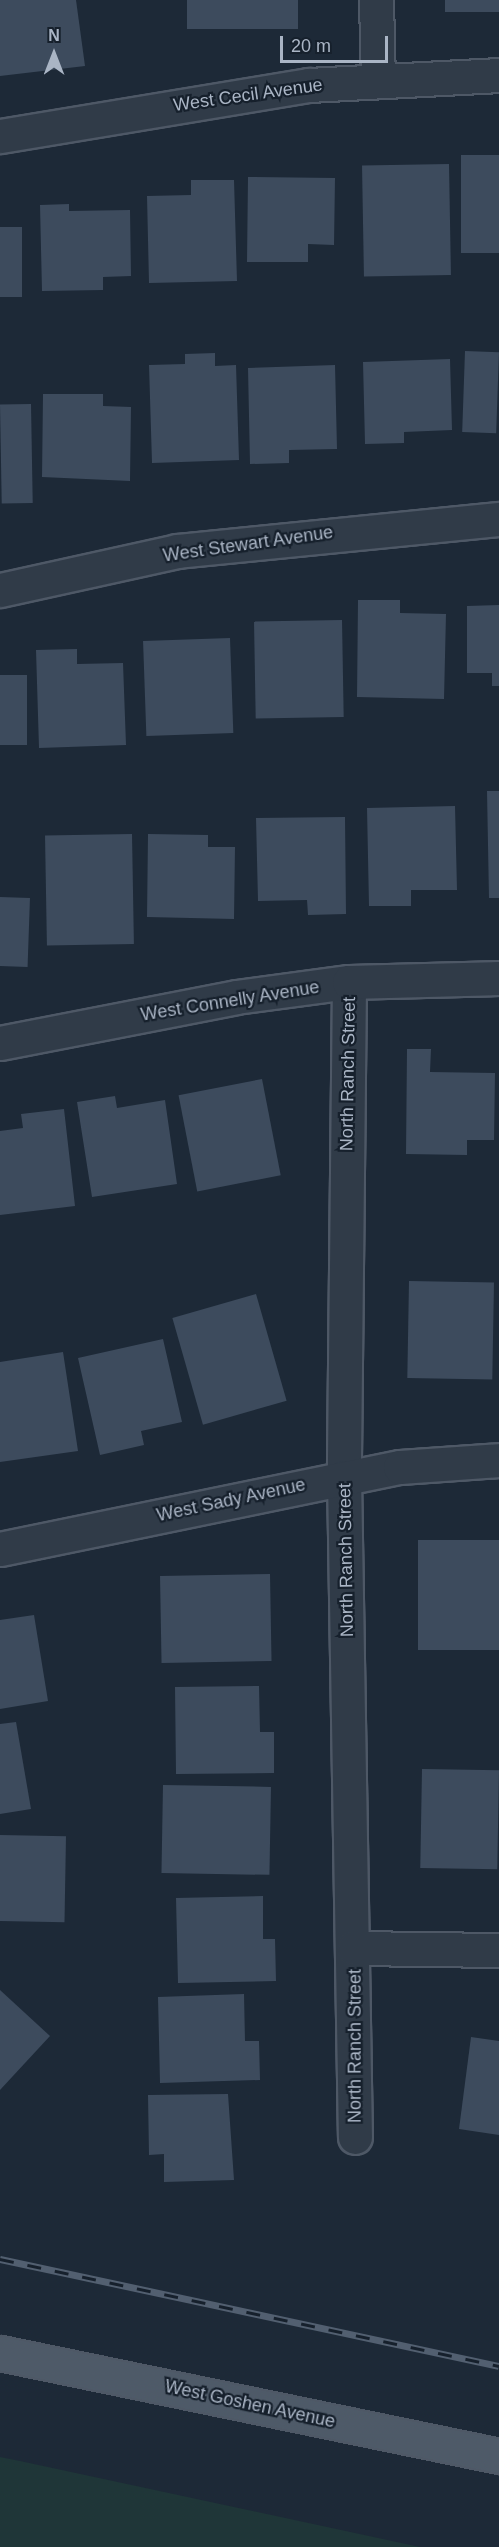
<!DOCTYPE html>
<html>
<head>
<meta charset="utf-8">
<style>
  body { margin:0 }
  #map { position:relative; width:499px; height:2547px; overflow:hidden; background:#1d2937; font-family:Helvetica,sans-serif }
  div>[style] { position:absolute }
  .green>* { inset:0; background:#1f3638 }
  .building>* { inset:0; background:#3d4b5d; transform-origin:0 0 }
  .roads { filter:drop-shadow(2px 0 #4e5866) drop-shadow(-2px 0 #4e5866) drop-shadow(0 2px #4e5866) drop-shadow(0 -2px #4e5866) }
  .minor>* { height:33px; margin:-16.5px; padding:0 16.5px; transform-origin:16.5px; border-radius:16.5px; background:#303b48 }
  .major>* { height:33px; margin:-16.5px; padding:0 16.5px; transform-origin:16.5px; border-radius:16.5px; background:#4e5a68 }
  .rail>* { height:7px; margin-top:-3.5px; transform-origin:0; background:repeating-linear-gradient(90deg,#16202c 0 14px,#525f70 0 28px); box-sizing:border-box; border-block:2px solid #525f70 }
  span { translate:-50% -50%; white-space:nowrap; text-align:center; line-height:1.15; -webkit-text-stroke:4.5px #16202c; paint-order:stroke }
  .street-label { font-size:18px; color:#aab5c5 }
  .north { position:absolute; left:24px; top:24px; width:60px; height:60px; -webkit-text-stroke:4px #16202c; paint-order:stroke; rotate:0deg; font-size:16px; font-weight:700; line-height:24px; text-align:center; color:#aab5c5 }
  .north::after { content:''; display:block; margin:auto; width:21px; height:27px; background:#aab5c5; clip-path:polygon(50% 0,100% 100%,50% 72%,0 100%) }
  .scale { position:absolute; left:280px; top:36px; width:108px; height:27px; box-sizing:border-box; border:3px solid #aab5c5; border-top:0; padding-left:8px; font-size:18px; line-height:21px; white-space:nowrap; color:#aab5c5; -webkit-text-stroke:4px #16202c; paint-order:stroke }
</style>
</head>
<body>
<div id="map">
  <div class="green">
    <div style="clip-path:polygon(0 2457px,20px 2461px,420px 2547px,0 2547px)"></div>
  </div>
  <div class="building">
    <div style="clip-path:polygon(0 0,76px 0,85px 66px,0 76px)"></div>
    <div style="left:187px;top:0;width:111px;height:29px"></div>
    <div style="left:445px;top:0;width:54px;height:12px"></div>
    <div style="left:499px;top:155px;width:98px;height:38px;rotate:90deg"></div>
    <div style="left:449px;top:164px;width:111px;height:87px;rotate:89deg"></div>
    <div style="clip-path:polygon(248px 177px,335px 178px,334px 245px,308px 244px,308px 262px,247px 262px)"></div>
    <div style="clip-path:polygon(191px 180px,234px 180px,237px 281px,149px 283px,147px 196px,191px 195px)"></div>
    <div style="clip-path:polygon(69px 204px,69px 211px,130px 210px,131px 276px,103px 277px,103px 290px,42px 291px,40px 205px)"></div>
    <div style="left:0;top:227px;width:22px;height:70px"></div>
    <div style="left:465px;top:351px;width:34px;height:81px;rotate:2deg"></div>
    <div style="clip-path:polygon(215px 353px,215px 366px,236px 365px,239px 460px,152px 463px,149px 365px,185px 364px,185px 354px)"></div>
    <div style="clip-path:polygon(450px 359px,452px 430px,404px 432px,404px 443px,365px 444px,363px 362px)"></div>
    <div style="clip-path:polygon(335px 365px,337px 449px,289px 450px,289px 463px,250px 464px,248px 368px)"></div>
    <div style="clip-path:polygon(43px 394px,103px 394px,103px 406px,131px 407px,130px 481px,42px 477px)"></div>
    <div style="left:31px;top:404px;width:99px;height:31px;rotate:89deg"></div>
    <div style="clip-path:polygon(358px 600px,400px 600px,400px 613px,446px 614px,444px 699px,357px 697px)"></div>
    <div style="clip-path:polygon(499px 605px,499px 686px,492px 686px,492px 673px,467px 673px,467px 606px)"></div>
    <div style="left:342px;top:620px;width:97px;height:88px;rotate:89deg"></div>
    <div style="left:230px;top:638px;width:95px;height:87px;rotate:88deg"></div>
    <div style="clip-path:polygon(77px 649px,77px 664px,123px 663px,126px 745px,39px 748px,36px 650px)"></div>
    <div style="left:0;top:675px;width:27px;height:70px"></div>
    <div style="clip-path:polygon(487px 791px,499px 791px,499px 898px,489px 898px)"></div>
    <div style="clip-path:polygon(455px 806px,457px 890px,411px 890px,411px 906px,369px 906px,367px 808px)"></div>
    <div style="clip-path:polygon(345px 817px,346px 914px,308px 915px,307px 900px,258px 901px,256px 818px)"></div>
    <div style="left:132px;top:834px;width:110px;height:87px;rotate:89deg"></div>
    <div style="clip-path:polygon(148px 834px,208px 835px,208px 847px,235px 847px,234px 919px,147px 917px)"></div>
    <div style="left:0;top:897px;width:30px;height:69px;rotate:2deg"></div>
    <div style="clip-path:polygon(407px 1049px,431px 1049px,430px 1072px,495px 1073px,494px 1140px,467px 1140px,467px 1155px,406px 1154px)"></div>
    <div style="left:262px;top:1079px;width:98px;height:85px;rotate:79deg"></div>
    <div style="clip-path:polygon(115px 1096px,117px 1108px,165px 1100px,177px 1184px,92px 1197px,77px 1102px)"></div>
    <div style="clip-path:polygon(64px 1109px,75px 1206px,0 1215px,0 1131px,23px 1128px,21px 1114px)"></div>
    <div style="left:409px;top:1281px;width:85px;height:97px;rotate:1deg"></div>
    <div style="left:256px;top:1294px;width:111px;height:87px;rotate:74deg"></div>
    <div style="clip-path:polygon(163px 1339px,182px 1422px,141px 1431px,144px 1445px,100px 1455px,78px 1358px)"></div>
    <div style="clip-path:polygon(63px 1352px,78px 1451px,0 1462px,0 1362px)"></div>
    <div style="left:499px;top:1540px;width:110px;height:81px;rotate:90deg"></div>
    <div style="left:270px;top:1574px;width:87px;height:110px;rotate:89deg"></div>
    <div style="clip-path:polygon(34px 1615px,48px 1701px,0 1709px,0 1620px)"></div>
    <div style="clip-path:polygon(259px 1686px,260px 1732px,274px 1732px,274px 1773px,176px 1774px,175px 1687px)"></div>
    <div style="clip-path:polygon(16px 1722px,31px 1809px,0 1814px,0 1724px)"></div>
    <div style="left:422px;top:1769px;width:77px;height:99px;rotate:1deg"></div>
    <div style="left:163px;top:1785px;width:108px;height:88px;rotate:1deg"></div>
    <div style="left:0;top:1835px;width:66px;height:86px;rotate:1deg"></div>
    <div style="clip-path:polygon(263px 1896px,263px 1939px,275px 1939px,276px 1981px,178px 1983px,176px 1898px)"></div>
    <div style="clip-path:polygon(0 1990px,50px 2036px,0 2090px)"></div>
    <div style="clip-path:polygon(244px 1994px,245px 2041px,259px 2041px,260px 2080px,160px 2083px,158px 1997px)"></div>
    <div style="clip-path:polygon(471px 2037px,499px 2041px,499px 2135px,459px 2129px)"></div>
    <div style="clip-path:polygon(228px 2094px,234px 2180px,164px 2182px,164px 2154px,149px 2155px,148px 2095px)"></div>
  </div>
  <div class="roads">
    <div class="minor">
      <div style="left:376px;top:0;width:81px;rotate:88.6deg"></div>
      <div style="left:0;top:136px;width:313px;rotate:-9.4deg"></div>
      <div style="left:309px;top:85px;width:190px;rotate:-3deg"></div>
      <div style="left:0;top:590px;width:181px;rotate:-12.4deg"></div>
      <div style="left:177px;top:551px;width:324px;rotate:-5.7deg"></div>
      <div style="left:349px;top:982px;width:495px;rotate:90.6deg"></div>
      <div style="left:344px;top:1477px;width:660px;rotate:89.05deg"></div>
      <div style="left:0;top:1043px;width:240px;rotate:-11deg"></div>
      <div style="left:236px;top:997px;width:114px;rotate:-7.6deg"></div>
      <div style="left:349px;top:982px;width:150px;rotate:-1.5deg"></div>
      <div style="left:0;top:1549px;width:408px;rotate:-11.6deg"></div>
      <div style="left:400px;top:1467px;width:99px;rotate:-4deg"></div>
      <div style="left:354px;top:1948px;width:145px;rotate:0.8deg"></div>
    </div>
    <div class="major">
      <div style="left:0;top:2353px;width:510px;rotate:11.66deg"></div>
    </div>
  </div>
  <div class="rail">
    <div style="left:0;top:2259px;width:510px;rotate:12.1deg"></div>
  </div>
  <div class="street-label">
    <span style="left:248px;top:95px;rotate:-8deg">West Cecil Avenue</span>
    <span style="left:248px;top:544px;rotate:-8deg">West Stewart Avenue</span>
    <span style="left:230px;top:1001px;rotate:-9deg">West Connelly Avenue</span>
    <span style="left:348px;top:1074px;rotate:-89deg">North Ranch Street</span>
    <span style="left:231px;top:1500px;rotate:-12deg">West Sady Avenue</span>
    <span style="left:346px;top:1560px;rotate:-91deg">North Ranch Street</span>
    <span style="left:355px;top:2046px;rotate:-90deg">North Ranch Street</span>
    <span style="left:250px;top:2404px;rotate:12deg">West Goshen Avenue</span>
  </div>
  <div class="north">N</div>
  <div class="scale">20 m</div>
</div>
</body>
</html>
